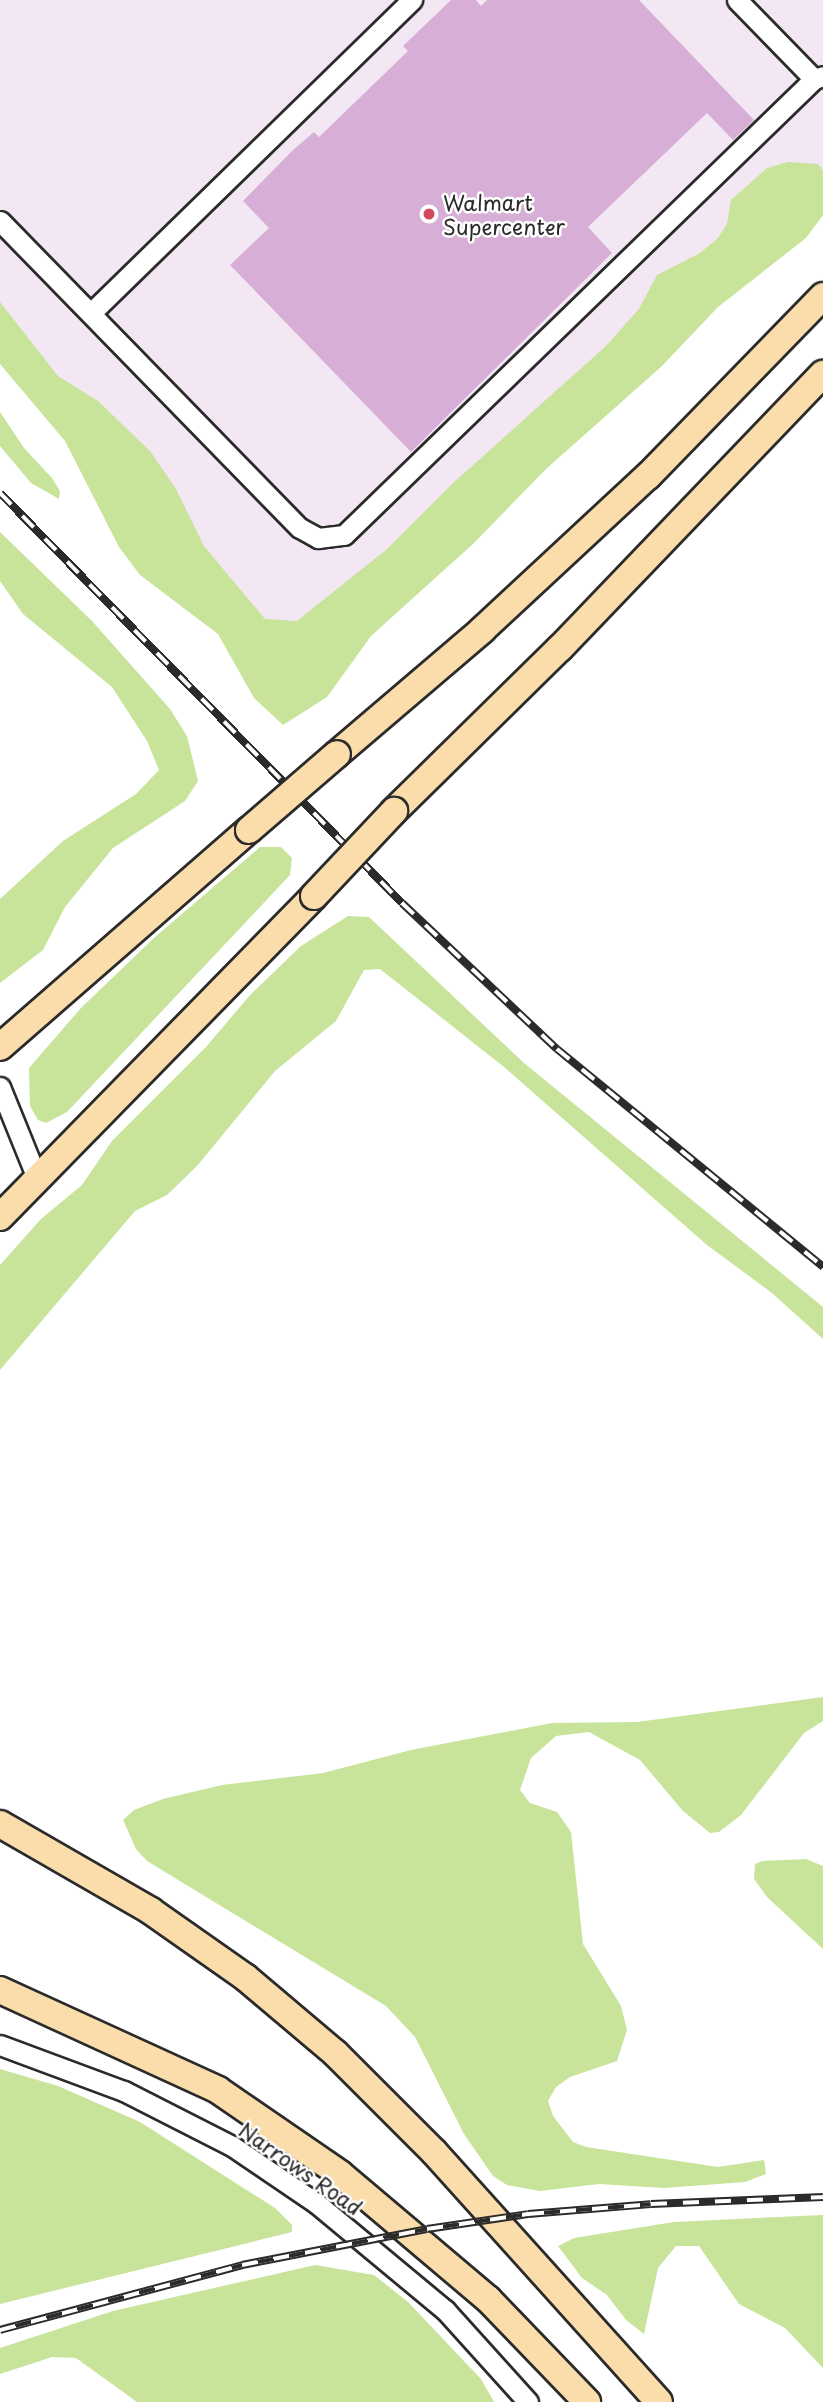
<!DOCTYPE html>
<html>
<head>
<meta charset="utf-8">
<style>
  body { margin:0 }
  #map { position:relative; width:823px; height:2402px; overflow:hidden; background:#fff; font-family:"Playpen Sans",sans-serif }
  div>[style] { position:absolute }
  .built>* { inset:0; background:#f3e7f3 }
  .green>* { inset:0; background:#c8e39a }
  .building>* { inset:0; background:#d7afd6 }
  .roads { filter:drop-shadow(2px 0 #2b2b2b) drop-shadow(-2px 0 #2b2b2b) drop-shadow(0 2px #2b2b2b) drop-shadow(0 -2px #2b2b2b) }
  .minor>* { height:19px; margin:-9.5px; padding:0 9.5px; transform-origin:9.5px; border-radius:9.5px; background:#fff }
  .highway>* { height:26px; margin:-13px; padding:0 13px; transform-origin:13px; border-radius:13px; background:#faddab }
  .rail>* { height:8px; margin-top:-4px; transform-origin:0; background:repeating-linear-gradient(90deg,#fff 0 16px,#2b2b2b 0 32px); box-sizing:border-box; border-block:2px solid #2b2b2b }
  .bridges { filter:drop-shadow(2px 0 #2b2b2b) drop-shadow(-2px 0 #2b2b2b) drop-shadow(0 2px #2b2b2b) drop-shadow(0 -2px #2b2b2b) }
  .highway-bridge>* { height:26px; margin:-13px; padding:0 13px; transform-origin:13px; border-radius:13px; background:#faddab }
  .dots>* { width:19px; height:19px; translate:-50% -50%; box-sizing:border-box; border:4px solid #fff; border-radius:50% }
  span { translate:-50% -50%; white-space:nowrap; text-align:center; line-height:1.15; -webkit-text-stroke:5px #fff; paint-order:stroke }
  .poi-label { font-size:21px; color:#2b2b2b }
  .left { translate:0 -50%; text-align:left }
  .street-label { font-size:21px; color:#2b2b2b }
</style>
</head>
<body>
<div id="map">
  <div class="built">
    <div style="clip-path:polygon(0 0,823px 0,823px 171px,294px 660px,0 314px)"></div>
  </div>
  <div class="green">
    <div style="clip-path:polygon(788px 162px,818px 164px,823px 171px,823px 215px,806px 238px,718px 307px,662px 366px,546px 469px,474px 543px,371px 636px,327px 697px,283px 725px,254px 698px,218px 634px,140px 575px,119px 547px,65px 441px,0 364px,0 302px,58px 376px,98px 401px,150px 451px,176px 489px,204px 546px,265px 619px,297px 621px,387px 549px,452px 484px,606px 346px,639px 309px,657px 275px,700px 253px,718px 238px,727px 224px,731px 200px,767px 168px)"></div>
    <div style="clip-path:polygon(0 412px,24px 448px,52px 478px,60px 491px,59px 499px,31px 483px,0 446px)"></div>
    <div style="clip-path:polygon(0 532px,92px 621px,170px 709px,187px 736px,198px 781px,185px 801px,113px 848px,65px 907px,43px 950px,0 983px,0 899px,63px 841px,136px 794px,159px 770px,147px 741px,112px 687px,23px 614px,0 581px)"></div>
    <div style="clip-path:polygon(260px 847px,281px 847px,292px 858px,290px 875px,67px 1112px,46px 1123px,38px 1120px,30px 1106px,29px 1068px,81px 1008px,155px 937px)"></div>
    <div style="clip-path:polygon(348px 916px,369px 917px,524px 1063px,823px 1307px,823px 1339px,772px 1293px,707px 1245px,504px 1067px,380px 969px,364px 970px,336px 1021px,275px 1071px,197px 1166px,167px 1195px,135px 1211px,0 1370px,0 1265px,41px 1219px,82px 1185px,112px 1141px,206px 1047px,250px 995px,301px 946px)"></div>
    <div style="clip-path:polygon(823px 1697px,823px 1721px,804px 1733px,741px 1815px,719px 1832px,710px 1833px,683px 1811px,640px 1760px,589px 1732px,556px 1736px,531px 1758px,520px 1790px,530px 1803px,557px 1812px,571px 1832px,583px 1944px,621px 2006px,627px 2030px,617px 2061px,570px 2077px,556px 2087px,548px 2101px,553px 2116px,573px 2142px,586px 2147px,718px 2167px,764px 2160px,766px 2174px,745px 2182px,664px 2188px,599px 2184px,540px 2191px,507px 2185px,493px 2176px,464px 2134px,415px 2037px,386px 2006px,147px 1861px,136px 1849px,123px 1820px,134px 1810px,163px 1799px,222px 1785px,323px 1773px,411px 1750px,552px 1723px,637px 1722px)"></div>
    <div style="clip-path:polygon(806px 1859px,823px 1866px,823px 1949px,767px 1897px,754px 1879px,755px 1864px,762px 1861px)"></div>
    <div style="clip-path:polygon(0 2069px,58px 2086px,140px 2122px,275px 2208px,292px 2225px,292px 2232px,0 2304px)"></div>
    <div style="clip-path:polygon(823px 2215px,823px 2368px,785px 2328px,739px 2304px,699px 2246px,676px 2246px,658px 2268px,644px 2334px,626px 2320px,607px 2295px,582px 2278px,558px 2246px,574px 2238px,674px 2222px)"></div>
    <div style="clip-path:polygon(315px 2265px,374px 2275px,408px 2302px,481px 2379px,494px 2402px,137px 2402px,76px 2358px,52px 2357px,0 2374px,0 2348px,113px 2311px)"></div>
  </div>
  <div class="building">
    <div style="clip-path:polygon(451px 0,476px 0,481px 6px,487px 0,639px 0,754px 120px,733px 140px,707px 113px,588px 227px,612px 253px,411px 452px,230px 265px,269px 228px,243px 201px,292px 151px,314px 132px,319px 137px,408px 51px,403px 46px)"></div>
  </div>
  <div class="roads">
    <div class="minor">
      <div style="left:737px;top:0;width:110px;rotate:45.7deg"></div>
      <div style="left:0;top:221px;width:429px;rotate:45.7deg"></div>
      <div style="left:300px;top:528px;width:21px;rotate:29deg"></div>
      <div style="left:318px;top:538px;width:26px;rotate:-7deg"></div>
      <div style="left:344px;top:535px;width:655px;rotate:-44.13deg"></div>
      <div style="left:814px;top:79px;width:9px;rotate:-18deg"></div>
      <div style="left:93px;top:311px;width:446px;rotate:-44.3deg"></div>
      <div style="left:0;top:1087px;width:98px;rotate:67.9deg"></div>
      <div style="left:0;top:2045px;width:132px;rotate:20.4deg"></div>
      <div style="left:124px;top:2091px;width:121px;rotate:27deg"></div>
      <div style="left:232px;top:2146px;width:102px;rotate:34.2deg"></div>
      <div style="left:316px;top:2203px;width:168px;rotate:39.7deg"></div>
      <div style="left:445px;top:2310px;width:124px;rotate:47.9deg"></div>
    </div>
    <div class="highway">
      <div style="left:337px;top:754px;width:191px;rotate:-40.5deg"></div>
      <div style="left:482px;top:630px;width:226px;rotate:-42.9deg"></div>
      <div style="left:648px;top:476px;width:251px;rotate:-45.8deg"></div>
      <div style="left:394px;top:811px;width:233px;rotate:-44.5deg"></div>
      <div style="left:560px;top:648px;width:380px;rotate:-46.2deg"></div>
      <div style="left:0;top:1047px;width:330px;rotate:-41.1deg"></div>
      <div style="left:0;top:1217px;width:449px;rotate:-45.6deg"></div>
      <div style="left:0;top:1824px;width:174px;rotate:29.9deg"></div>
      <div style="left:151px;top:1911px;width:115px;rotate:35.1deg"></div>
      <div style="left:245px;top:1977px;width:118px;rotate:40.2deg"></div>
      <div style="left:335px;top:2053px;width:140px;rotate:45deg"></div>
      <div style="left:434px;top:2152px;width:336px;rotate:48deg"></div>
      <div style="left:0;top:1990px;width:240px;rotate:24.6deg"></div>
      <div style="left:218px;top:2090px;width:148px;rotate:34.5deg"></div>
      <div style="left:340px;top:2174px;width:194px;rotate:40.2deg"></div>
      <div style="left:488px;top:2299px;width:143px;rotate:46.1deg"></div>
    </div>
  </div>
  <div class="rail">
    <div style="left:0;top:493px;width:574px;rotate:45.56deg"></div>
    <div style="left:402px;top:903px;width:213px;rotate:43.3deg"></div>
    <div style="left:557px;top:1049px;width:344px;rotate:39.3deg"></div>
    <div style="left:0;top:2330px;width:251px;rotate:-15deg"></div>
    <div style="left:242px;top:2265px;width:188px;rotate:-11deg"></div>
    <div style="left:427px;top:2229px;width:102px;rotate:-8.4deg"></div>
    <div style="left:528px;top:2214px;width:123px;rotate:-4.6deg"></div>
    <div style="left:651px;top:2204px;width:172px;rotate:-2.3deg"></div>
  </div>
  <div class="bridges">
    <div class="highway-bridge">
      <div style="left:249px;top:830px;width:116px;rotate:-40.8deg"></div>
      <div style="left:314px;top:896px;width:117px;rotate:-46.7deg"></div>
    </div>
  </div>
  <div class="dots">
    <div style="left:429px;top:214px;background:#d1495b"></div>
  </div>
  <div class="poi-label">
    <span class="left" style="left:443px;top:214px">Walmart<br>Supercenter</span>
  </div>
  <div class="street-label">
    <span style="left:301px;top:2168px;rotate:35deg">Narrows Road</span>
  </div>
</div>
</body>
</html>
